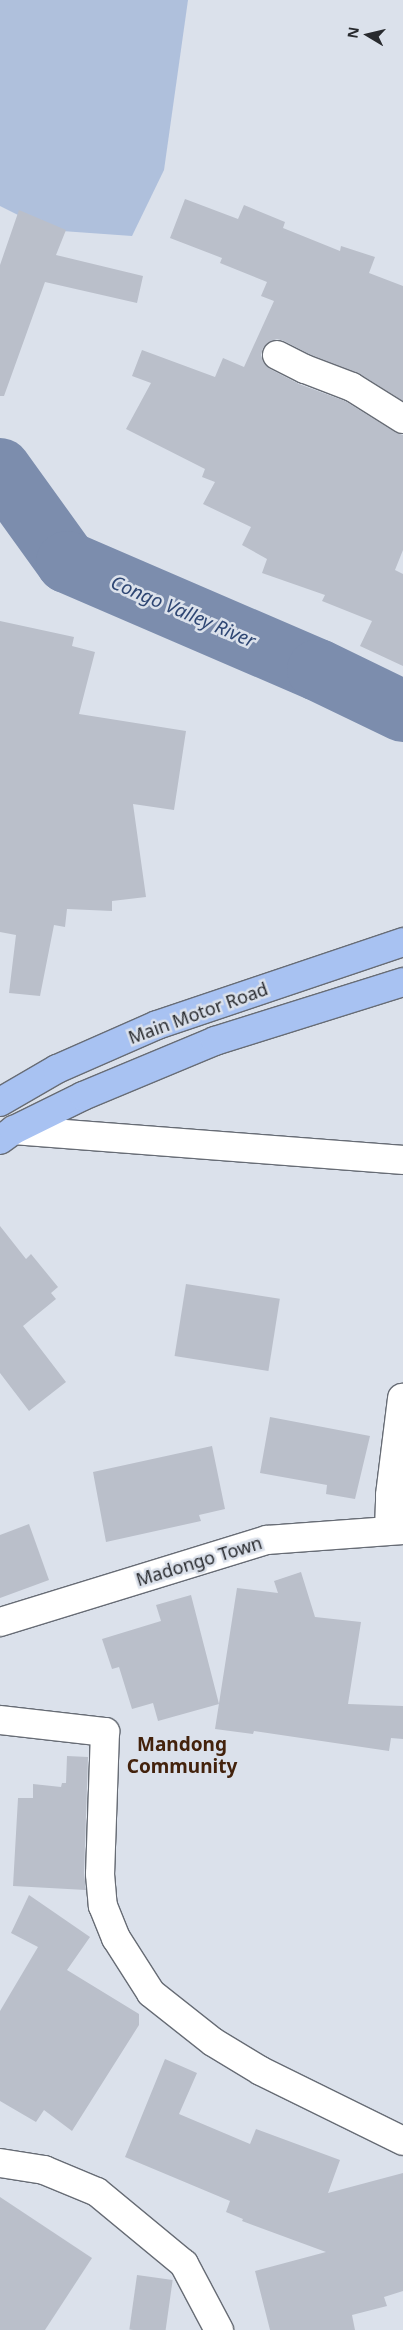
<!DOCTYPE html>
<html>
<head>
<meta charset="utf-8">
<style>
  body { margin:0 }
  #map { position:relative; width:403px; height:2330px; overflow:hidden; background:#dbe1eb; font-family:"Noto Sans",sans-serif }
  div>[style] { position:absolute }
  .green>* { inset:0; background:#afc0dc }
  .river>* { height:62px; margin:-31px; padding:0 31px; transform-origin:31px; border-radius:31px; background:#7c8dad }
  .building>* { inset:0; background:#babfca; transform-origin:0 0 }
  .roads { filter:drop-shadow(1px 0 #676c75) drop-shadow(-1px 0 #676c75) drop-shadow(0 1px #676c75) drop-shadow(0 -1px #676c75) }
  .minor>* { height:28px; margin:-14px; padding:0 14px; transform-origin:14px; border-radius:14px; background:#fff }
  .major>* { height:28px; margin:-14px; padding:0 14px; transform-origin:14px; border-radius:14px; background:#a8c2f2 }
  span { translate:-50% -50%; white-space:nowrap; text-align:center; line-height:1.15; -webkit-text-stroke:5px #dbe1eb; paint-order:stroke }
  .street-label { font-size:18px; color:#282a2e }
  .water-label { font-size:19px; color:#2e4673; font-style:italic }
  .neighbourhood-label { font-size:19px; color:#43220c; font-weight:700 }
  .north { position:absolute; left:343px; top:10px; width:50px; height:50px; -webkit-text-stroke:4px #dbe1eb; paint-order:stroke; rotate:279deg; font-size:14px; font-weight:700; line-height:20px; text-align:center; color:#282a2e }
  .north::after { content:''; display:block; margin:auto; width:18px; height:22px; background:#282a2e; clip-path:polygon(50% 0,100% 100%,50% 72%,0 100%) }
</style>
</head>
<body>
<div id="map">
  <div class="green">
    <div style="clip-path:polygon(0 0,188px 0,164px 170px,132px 236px,48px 230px,0 206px)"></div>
  </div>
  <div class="river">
    <div style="left:0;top:469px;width:115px;rotate:54.2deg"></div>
    <div style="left:67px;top:562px;width:273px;rotate:23.3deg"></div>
    <div style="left:318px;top:670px;width:94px;rotate:25.8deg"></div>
  </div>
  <div class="building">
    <div style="clip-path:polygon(185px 199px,238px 219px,244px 205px,285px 222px,283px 228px,340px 251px,341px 246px,375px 257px,369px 273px,403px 286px,403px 401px,360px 374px,311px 355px,284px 341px,277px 339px,269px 342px,263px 348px,261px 355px,264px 363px,270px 369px,299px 384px,345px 401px,395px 432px,403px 435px,403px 550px,395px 570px,403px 574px,403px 666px,360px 646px,372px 621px,322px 601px,325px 595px,262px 573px,267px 559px,242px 545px,251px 527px,203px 504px,215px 482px,202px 477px,205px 469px,126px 429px,151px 383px,132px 376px,142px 350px,215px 377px,223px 358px,244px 367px,274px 301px,261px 296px,267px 282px,220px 263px,222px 258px,170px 238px)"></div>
    <div style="clip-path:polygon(19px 210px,66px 230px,56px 255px,143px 276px,137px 303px,45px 282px,4px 396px,0 396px,0 265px)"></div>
    <div style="clip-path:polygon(0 621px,74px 637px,72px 646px,95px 652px,79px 714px,186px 731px,174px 810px,133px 804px,146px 897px,112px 901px,112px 911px,67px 909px,65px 927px,54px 925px,40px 996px,9px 993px,16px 935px,0 932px)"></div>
    <div style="clip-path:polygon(0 1226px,26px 1259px,31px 1254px,58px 1287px,51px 1293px,56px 1299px,23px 1326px,66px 1382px,29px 1411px,0 1373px)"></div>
    <div style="left:186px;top:1284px;width:95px;height:73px;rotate:9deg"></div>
    <div style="clip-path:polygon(270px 1417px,370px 1436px,355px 1499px,326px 1494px,327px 1485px,260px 1473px)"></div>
    <div style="clip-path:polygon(212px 1446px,225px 1509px,199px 1515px,201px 1521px,106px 1542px,93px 1472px)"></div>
    <div style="clip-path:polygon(29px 1524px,49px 1580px,0 1598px,0 1535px)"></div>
    <div style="clip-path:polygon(301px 1572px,315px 1617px,361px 1622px,348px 1704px,403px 1706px,403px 1739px,391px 1738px,389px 1751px,254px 1731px,253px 1734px,215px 1729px,237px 1588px,278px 1593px,274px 1581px)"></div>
    <div style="clip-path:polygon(191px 1595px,219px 1704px,158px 1721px,153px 1703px,132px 1709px,119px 1667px,112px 1669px,102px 1639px,161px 1621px,156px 1605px)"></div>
    <div style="clip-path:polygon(67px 1756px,88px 1757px,84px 1873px,86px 1890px,13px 1886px,18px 1798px,33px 1798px,33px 1784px,61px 1787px,62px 1783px,66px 1783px)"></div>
    <div style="clip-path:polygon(29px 1895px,90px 1937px,67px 1970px,139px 2014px,139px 2025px,72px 2131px,44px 2110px,36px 2122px,0 2101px,0 2011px,38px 1947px,11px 1933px)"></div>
    <div style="clip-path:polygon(165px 2059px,197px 2073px,179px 2114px,250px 2144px,256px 2129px,340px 2160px,328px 2193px,403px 2173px,403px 2291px,384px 2297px,387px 2306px,352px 2315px,355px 2330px,270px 2330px,255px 2271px,326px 2252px,242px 2221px,243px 2219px,226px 2212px,230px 2201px,125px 2157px)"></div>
    <div style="clip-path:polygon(0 2197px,92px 2258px,45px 2330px,0 2330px)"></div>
    <div style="left:137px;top:2275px;width:36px;height:55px;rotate:8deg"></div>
  </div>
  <div class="roads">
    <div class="minor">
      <div style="left:277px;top:355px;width:31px;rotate:27deg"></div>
      <div style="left:305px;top:369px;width:50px;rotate:21deg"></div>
      <div style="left:352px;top:387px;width:60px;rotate:32.1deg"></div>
      <div style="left:14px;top:1130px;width:390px;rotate:4.4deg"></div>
      <div style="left:389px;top:1530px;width:35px;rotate:-88deg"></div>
      <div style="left:390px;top:1495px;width:98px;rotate:-82.9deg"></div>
      <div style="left:0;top:1622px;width:279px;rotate:-17.1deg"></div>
      <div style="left:267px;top:1540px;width:136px;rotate:-4.2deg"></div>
      <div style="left:0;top:1720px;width:106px;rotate:6.5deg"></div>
      <div style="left:105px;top:1732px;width:142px;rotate:92deg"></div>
      <div style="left:100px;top:1874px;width:32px;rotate:85deg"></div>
      <div style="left:103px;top:1906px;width:35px;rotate:68deg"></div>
      <div style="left:116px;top:1938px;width:65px;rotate:57.5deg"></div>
      <div style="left:151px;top:1993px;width:79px;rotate:38.3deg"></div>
      <div style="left:213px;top:2042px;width:56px;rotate:31.1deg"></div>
      <div style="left:261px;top:2071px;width:158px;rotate:26.2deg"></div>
      <div style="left:0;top:2163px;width:45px;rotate:9deg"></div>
      <div style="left:44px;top:2170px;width:57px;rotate:22.5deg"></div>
      <div style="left:97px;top:2192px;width:113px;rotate:39.6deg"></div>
      <div style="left:184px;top:2264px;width:75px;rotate:62.1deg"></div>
    </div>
    <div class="major">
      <div style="left:0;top:1102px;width:66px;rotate:-30.1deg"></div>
      <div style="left:57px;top:1069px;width:109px;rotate:-23.7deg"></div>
      <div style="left:157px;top:1025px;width:260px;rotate:-18.6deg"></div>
      <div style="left:0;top:1140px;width:17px;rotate:-36deg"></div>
      <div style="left:14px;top:1130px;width:77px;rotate:-26.2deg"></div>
      <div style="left:83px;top:1096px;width:143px;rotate:-22.6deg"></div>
      <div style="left:215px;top:1041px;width:197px;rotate:-17.4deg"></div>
    </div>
  </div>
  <div class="street-label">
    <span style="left:198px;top:1013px;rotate:-20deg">Main Motor Road</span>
    <span style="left:199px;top:1561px;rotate:-17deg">Madongo Town</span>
  </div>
  <div class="water-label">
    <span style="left:183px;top:612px;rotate:23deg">Congo Valley River</span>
  </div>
  <div class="neighbourhood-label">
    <span style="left:182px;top:1756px">Mandong<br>Community</span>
  </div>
  <div class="north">N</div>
</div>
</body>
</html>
